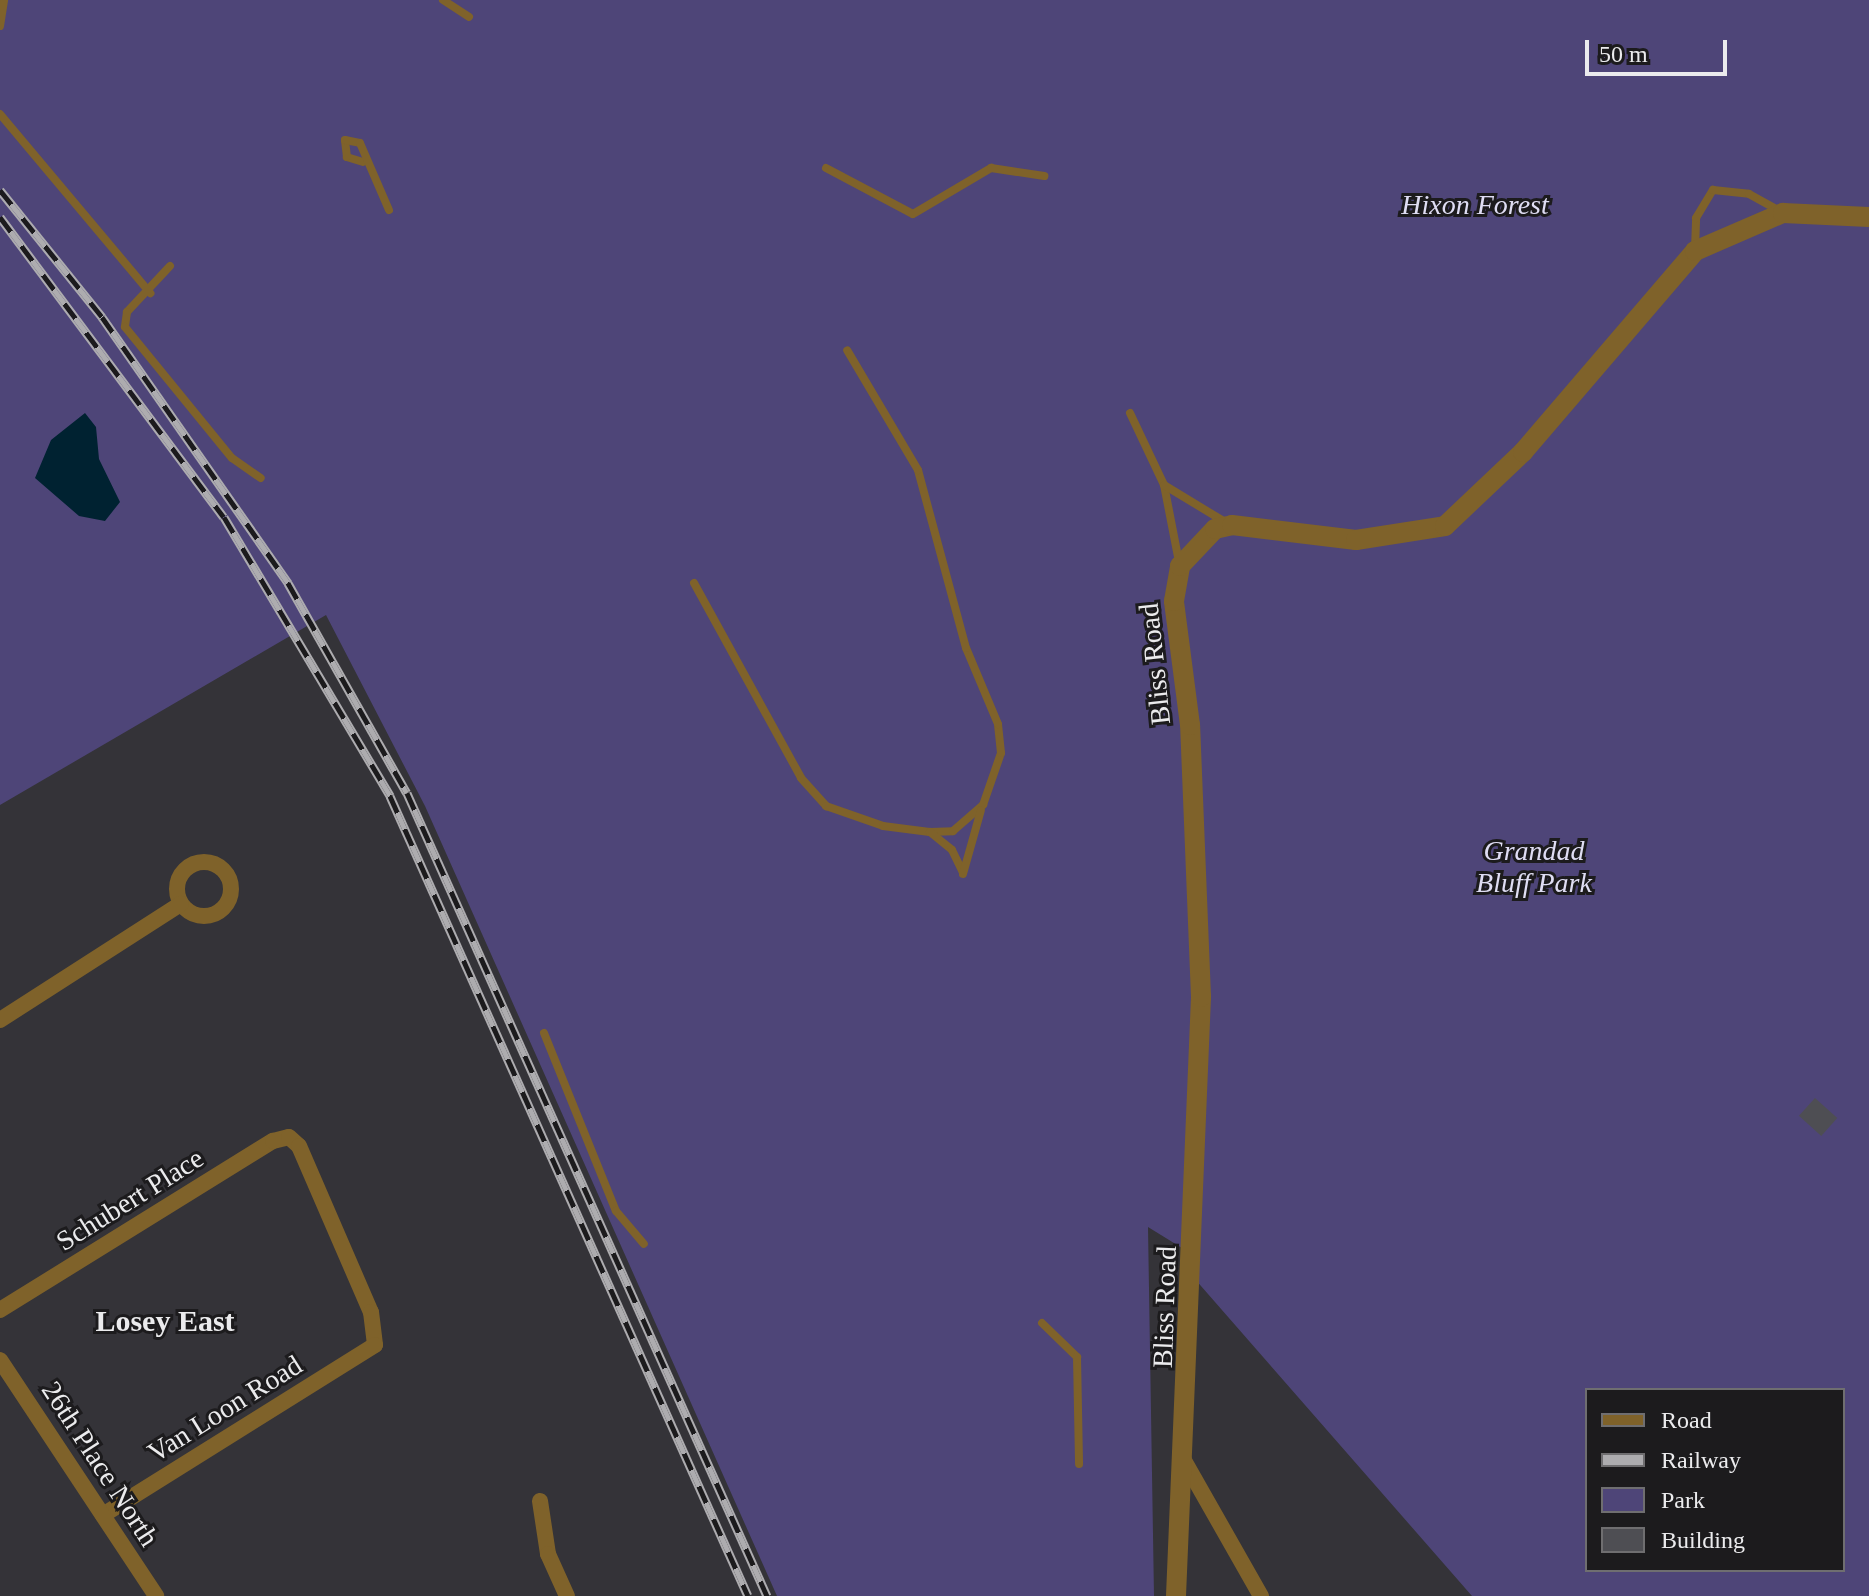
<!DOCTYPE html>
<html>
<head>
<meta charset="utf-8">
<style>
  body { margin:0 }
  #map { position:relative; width:1869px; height:1596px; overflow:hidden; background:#343338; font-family:"Times New Roman",serif }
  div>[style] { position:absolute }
  .green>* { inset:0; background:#4e4578 }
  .water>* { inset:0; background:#002231 }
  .building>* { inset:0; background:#4e4e53; transform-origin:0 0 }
  .service>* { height:8px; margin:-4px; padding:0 4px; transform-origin:4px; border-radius:4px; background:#7f622a }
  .minor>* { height:16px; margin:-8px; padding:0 8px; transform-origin:8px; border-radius:8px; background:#7f622a }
  .minor>.ring { margin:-8px; padding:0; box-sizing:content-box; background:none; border:16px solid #7f622a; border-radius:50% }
  .tertiary>* { height:20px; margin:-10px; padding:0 10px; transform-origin:10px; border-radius:10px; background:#7f622a }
  .rail>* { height:9px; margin-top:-4.5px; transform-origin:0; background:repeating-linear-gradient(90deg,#1c1b1d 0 18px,#adacaf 0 36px); box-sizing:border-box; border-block:2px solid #adacaf }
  span { translate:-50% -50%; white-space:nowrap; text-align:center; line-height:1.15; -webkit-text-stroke:6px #1c1b1d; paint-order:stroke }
  .park-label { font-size:28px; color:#dfddf3; font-style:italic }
  .street-label { font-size:28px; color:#ebebed }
  .neighbourhood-label { font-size:30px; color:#ebebed; font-weight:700 }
  .legend { position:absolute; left:1585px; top:1388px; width:260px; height:184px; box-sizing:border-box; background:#1c1b1d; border:2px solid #6f6e70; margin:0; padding:10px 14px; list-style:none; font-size:24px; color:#ebebed }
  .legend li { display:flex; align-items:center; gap:16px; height:40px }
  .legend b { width:40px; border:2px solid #6f6e70 }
  .scale { position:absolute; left:1585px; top:40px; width:142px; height:36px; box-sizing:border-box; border:4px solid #ebebed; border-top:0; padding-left:10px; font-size:24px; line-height:28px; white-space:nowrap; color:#ebebed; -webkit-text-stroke:6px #1c1b1d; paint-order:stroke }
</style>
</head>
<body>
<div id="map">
  <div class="green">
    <div style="clip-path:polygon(evenodd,0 0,1869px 0,1869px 1596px,1472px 1596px,1194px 1278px,1195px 1256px,1148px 1227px,1154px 1596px,777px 1596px,425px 806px,326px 615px,0 805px,0 0,1587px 1390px,1843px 1390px,1843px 1570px,1587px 1570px,1587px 1390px)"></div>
  </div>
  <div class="water">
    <div style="clip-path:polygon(85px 413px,96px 427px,99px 459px,120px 502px,105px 521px,79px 516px,35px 478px,51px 440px)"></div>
  </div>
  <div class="building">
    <div style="left:1815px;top:1098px;width:30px;height:24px;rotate:42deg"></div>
  </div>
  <div class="service">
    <div style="left:443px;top:0;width:31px;rotate:33deg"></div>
    <div style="left:0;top:26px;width:26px;rotate:-81deg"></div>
    <div style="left:0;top:114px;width:234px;rotate:50deg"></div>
    <div style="left:363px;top:162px;width:17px;rotate:-163deg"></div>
    <div style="left:347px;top:157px;width:17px;rotate:-97deg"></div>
    <div style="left:345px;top:140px;width:15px;rotate:11deg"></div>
    <div style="left:360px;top:143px;width:73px;rotate:66.6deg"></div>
    <div style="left:826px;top:168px;width:98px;rotate:27.9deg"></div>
    <div style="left:913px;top:214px;width:91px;rotate:-30.5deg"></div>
    <div style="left:991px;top:168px;width:54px;rotate:8.6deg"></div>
    <div style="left:1695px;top:250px;width:32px;rotate:-88deg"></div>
    <div style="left:1696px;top:218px;width:33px;rotate:-59deg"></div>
    <div style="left:1713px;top:190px;width:36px;rotate:6deg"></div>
    <div style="left:1749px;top:194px;width:35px;rotate:29deg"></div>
    <div style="left:170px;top:266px;width:63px;rotate:133.1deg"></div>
    <div style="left:127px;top:312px;width:15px;rotate:98deg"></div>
    <div style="left:125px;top:327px;width:169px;rotate:50.8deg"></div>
    <div style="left:232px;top:458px;width:35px;rotate:35deg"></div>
    <div style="left:1130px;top:413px;width:80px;rotate:64.7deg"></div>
    <div style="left:1179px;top:562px;width:78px;rotate:-101deg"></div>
    <div style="left:1164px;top:485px;width:71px;rotate:31.2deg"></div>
    <div style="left:694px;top:583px;width:222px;rotate:61.2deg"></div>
    <div style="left:801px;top:778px;width:38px;rotate:48deg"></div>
    <div style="left:826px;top:806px;width:60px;rotate:19.3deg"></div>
    <div style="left:883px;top:826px;width:47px;rotate:7.3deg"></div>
    <div style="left:930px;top:832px;width:23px;rotate:-2deg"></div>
    <div style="left:953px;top:831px;width:40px;rotate:-41deg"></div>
    <div style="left:983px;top:805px;width:55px;rotate:-70.9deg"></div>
    <div style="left:1001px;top:753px;width:29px;rotate:-96deg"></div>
    <div style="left:998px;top:724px;width:82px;rotate:-112.8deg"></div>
    <div style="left:966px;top:648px;width:184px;rotate:-105.1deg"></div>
    <div style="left:918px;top:470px;width:139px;rotate:-120.6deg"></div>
    <div style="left:930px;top:832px;width:28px;rotate:39deg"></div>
    <div style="left:952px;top:850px;width:25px;rotate:64deg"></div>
    <div style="left:963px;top:874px;width:66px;rotate:-74.3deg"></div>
    <div style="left:544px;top:1033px;width:192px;rotate:68deg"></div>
    <div style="left:616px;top:1211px;width:43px;rotate:49.7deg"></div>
    <div style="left:1042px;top:1323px;width:49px;rotate:44.2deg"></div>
    <div style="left:1077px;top:1357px;width:107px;rotate:88.9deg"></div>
  </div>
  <div class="minor">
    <div class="ring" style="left:177px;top:862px;width:38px;height:38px"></div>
    <div style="left:0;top:1020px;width:215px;rotate:-32.7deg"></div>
    <div style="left:0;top:1310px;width:321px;rotate:-31.8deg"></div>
    <div style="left:273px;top:1141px;width:16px;rotate:-14deg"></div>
    <div style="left:289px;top:1137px;width:13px;rotate:42deg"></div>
    <div style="left:299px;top:1146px;width:181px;rotate:66.6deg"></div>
    <div style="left:371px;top:1312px;width:33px;rotate:83deg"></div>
    <div style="left:375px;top:1345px;width:321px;rotate:148deg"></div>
    <div style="left:0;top:1360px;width:283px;rotate:56.5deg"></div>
    <div style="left:1182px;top:1457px;width:160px;rotate:60.4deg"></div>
    <div style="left:540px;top:1501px;width:54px;rotate:81.4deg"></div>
    <div style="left:548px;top:1554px;width:46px;rotate:65.7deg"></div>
  </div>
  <div class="tertiary">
    <div style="left:1176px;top:1596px;width:600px;rotate:-87.61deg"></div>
    <div style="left:1201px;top:997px;width:272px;rotate:-92.3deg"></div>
    <div style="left:1190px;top:725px;width:125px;rotate:-97.4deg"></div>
    <div style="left:1174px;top:601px;width:36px;rotate:-80deg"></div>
    <div style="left:1180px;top:566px;width:51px;rotate:-46.6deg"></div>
    <div style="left:1215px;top:529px;width:17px;rotate:-13deg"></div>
    <div style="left:1232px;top:525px;width:125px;rotate:6.9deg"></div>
    <div style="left:1356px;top:540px;width:90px;rotate:-8.9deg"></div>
    <div style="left:1445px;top:526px;width:108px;rotate:-43.5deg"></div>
    <div style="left:1523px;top:452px;width:265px;rotate:-49.4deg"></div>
    <div style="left:1695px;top:251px;width:96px;rotate:-23.4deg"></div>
    <div style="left:1783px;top:213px;width:86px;rotate:2.7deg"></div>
  </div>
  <div class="rail">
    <div style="left:0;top:190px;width:163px;rotate:51.2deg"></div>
    <div style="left:102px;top:317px;width:325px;rotate:55deg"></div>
    <div style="left:288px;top:583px;width:241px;rotate:60.5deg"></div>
    <div style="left:407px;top:793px;width:880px;rotate:65.85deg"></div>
    <div style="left:0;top:217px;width:374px;rotate:53.3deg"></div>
    <div style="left:224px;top:517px;width:325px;rotate:59.2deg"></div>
    <div style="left:390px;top:796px;width:876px;rotate:65.89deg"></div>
  </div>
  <div class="park-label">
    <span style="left:1475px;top:205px">Hixon Forest</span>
    <span style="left:1534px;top:867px">Grandad<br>Bluff Park</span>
  </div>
  <div class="street-label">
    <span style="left:1155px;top:664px;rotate:-96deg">Bliss Road</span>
    <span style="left:130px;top:1200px;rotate:-32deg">Schubert Place</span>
    <span style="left:1165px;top:1307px;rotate:-88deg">Bliss Road</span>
    <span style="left:225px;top:1409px;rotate:-32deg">Van Loon Road</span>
    <span style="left:100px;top:1464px;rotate:57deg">26th Place North</span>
  </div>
  <div class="neighbourhood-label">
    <span style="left:165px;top:1321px">Losey East</span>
  </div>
  <ul class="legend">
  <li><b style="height:10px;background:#7f622a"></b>Road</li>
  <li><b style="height:10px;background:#adacaf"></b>Railway</li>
  <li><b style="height:22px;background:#4e4578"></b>Park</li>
  <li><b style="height:22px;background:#4e4e53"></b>Building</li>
  </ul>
  <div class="scale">50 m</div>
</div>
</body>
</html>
